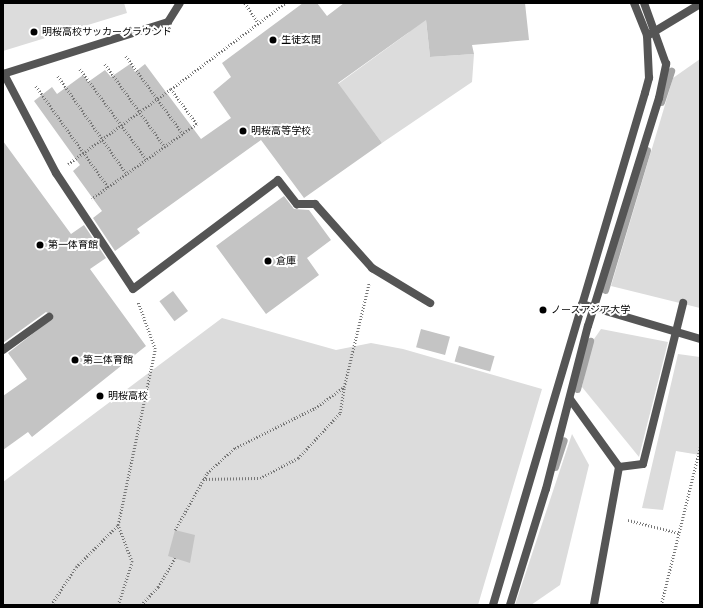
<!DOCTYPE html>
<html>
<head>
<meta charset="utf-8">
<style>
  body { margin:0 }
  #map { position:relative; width:703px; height:608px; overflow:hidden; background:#fff; font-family:"Roboto Condensed","Noto Sans JP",sans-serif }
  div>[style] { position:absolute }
  .green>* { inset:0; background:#dcdcdc }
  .stream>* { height:7px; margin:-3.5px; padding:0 3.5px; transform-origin:3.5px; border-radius:3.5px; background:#a3a3a3 }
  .building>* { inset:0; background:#c4c4c4; transform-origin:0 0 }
  .path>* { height:2.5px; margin-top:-1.25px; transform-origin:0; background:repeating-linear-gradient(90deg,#777 0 1px,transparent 0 3px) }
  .service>* { height:8px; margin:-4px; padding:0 4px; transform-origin:4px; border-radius:4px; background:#555 }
  .dots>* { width:11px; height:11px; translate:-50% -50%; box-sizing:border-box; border:2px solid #fff; border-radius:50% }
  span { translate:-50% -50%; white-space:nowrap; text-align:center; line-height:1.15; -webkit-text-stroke:4px #fff; paint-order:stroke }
  .poi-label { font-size:10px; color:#000 }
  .left { translate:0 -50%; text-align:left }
  .frame { position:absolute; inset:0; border:4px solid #000; pointer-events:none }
</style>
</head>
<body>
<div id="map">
  <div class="green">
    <div style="clip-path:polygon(3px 3px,124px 3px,127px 13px,3px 51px)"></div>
    <div style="clip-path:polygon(425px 11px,430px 57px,474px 54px,472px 82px,382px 143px,352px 103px,320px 97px,408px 33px)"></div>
    <div style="clip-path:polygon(700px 59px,700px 308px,611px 286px,673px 78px)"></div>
    <div style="clip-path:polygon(222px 318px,336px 350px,371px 343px,403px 349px,542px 389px,478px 605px,3px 605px,3px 482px)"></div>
    <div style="clip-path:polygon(601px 329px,668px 342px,639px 457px,582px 387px,592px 342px)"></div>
    <div style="clip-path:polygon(678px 354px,700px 357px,700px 455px,676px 451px,663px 510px,642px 508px)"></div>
    <div style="clip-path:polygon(572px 434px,589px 465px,560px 585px,531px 605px,515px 605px)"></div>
  </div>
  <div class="stream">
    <div style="left:661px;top:102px;width:33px;rotate:-72deg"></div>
    <div style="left:605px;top:290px;width:146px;rotate:-73.3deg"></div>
    <div style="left:577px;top:389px;width:50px;rotate:-74.8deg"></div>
    <div style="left:555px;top:467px;width:28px;rotate:-72deg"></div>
  </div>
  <div class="building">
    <div style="clip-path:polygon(303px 3px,317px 3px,327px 16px,344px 3px,525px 3px,529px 40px,472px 45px,474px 54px,430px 57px,426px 20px,338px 83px,382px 143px,304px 198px,261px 140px,137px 229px,140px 233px,115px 251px,93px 218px,102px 211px,73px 171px,80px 165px,34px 101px,52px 87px,57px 94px,83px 75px,88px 82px,105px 70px,111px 77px,130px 64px,135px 72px,145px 64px,201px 139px,231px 118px,213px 92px,231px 77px,222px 63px)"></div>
    <div style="clip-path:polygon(3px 141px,71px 234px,84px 225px,106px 258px,90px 269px,146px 346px,32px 437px,28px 432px,3px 450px,3px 396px,27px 379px,8px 353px,54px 317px,46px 312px,3px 343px)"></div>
    <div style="clip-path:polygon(284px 196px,294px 209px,309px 210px,331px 240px,307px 258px,319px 275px,266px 314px,216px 246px)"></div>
    <div style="left:173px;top:291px;width:25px;height:17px;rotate:53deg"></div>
    <div style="left:421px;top:329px;width:30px;height:19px;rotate:15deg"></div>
    <div style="left:459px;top:346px;width:37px;height:16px;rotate:16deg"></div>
    <div style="clip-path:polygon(175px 530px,195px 535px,190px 563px,168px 556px)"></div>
  </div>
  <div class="path">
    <div style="left:245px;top:3px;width:23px;rotate:56deg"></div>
    <div style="left:126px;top:56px;width:97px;rotate:53.8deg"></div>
    <div style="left:105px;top:64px;width:102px;rotate:54.1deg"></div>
    <div style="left:80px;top:69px;width:113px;rotate:53.6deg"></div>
    <div style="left:58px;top:76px;width:120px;rotate:54.9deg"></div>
    <div style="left:36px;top:86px;width:125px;rotate:54.4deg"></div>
    <div style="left:171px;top:89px;width:143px;rotate:-37deg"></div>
    <div style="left:68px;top:164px;width:127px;rotate:-36.1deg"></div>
    <div style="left:171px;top:89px;width:44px;rotate:53.4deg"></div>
    <div style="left:197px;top:124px;width:129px;rotate:144.5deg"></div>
    <div style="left:203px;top:479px;width:57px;rotate:-1deg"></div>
    <div style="left:260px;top:478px;width:43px;rotate:-27.8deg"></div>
    <div style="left:298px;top:458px;width:62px;rotate:-47deg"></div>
    <div style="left:340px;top:413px;width:26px;rotate:-81deg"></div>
    <div style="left:628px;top:520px;width:53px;rotate:14.3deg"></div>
    <div style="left:175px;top:530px;width:65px;rotate:-60.7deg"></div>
    <div style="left:207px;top:473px;width:38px;rotate:-42deg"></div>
    <div style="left:235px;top:448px;width:89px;rotate:-26.6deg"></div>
    <div style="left:315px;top:408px;width:36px;rotate:-36deg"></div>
    <div style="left:344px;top:387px;width:107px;rotate:-76.5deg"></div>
    <div style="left:51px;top:605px;width:45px;rotate:-56.7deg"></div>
    <div style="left:76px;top:567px;width:59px;rotate:-45deg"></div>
    <div style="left:118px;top:525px;width:180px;rotate:-78.1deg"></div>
    <div style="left:155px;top:349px;width:50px;rotate:-109.9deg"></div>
    <div style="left:118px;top:605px;width:45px;rotate:-72deg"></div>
    <div style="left:132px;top:562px;width:40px;rotate:-111deg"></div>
    <div style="left:141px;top:605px;width:25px;rotate:-47deg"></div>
    <div style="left:158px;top:587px;width:34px;rotate:-60deg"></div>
    <div style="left:661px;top:605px;width:163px;rotate:-76.1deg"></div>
  </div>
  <div class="service">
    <div style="left:634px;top:3px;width:35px;rotate:68deg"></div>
    <div style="left:3px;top:74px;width:173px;rotate:-17.5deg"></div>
    <div style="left:168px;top:22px;width:22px;rotate:-58deg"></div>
    <div style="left:4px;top:74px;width:112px;rotate:62.3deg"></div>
    <div style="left:56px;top:173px;width:139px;rotate:56.4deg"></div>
    <div style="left:133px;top:289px;width:181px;rotate:-36.9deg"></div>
    <div style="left:278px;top:180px;width:31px;rotate:52deg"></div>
    <div style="left:297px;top:204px;width:18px"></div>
    <div style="left:315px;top:204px;width:86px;rotate:48.3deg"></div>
    <div style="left:372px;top:268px;width:68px;rotate:31.1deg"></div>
    <div style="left:582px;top:304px;width:123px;rotate:16.5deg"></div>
    <div style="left:3px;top:350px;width:57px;rotate:-35.7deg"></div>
    <div style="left:570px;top:399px;width:84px;rotate:54.2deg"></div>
    <div style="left:619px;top:467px;width:140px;rotate:100.3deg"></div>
    <div style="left:619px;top:467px;width:24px;rotate:-7deg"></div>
    <div style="left:643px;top:464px;width:166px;rotate:-76deg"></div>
    <div style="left:493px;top:605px;width:534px;rotate:-73.47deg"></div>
    <div style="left:645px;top:93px;width:16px;rotate:-75deg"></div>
    <div style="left:649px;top:78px;width:42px;rotate:-92.7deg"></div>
    <div style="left:647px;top:36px;width:62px;rotate:-31.1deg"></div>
    <div style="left:510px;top:605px;width:121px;rotate:-72.8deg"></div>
    <div style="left:546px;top:489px;width:168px;rotate:-75.6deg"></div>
    <div style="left:588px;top:326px;width:239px;rotate:-72.7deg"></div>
    <div style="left:659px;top:98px;width:35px;rotate:-78deg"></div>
    <div style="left:666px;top:64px;width:65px;rotate:-109.8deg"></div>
  </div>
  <div class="dots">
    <div style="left:34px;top:32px;background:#000"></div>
    <div style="left:273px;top:40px;background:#000"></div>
    <div style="left:243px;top:131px;background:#000"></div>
    <div style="left:40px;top:245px;background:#000"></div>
    <div style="left:268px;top:261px;background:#000"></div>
    <div style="left:543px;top:310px;background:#000"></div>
    <div style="left:75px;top:360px;background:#000"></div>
    <div style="left:100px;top:396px;background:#000"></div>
  </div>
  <div class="poi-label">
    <span class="left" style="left:42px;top:32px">明桜高校サッカーグラウンド</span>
    <span class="left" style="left:281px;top:40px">生徒玄関</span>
    <span class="left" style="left:251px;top:131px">明桜高等学校</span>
    <span class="left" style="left:48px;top:245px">第一体育館</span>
    <span class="left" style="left:276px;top:261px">倉庫</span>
    <span class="left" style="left:551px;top:310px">ノースアジア大学</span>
    <span class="left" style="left:83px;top:360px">第二体育館</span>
    <span class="left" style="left:108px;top:396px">明桜高校</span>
  </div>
  <div class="frame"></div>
</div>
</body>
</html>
